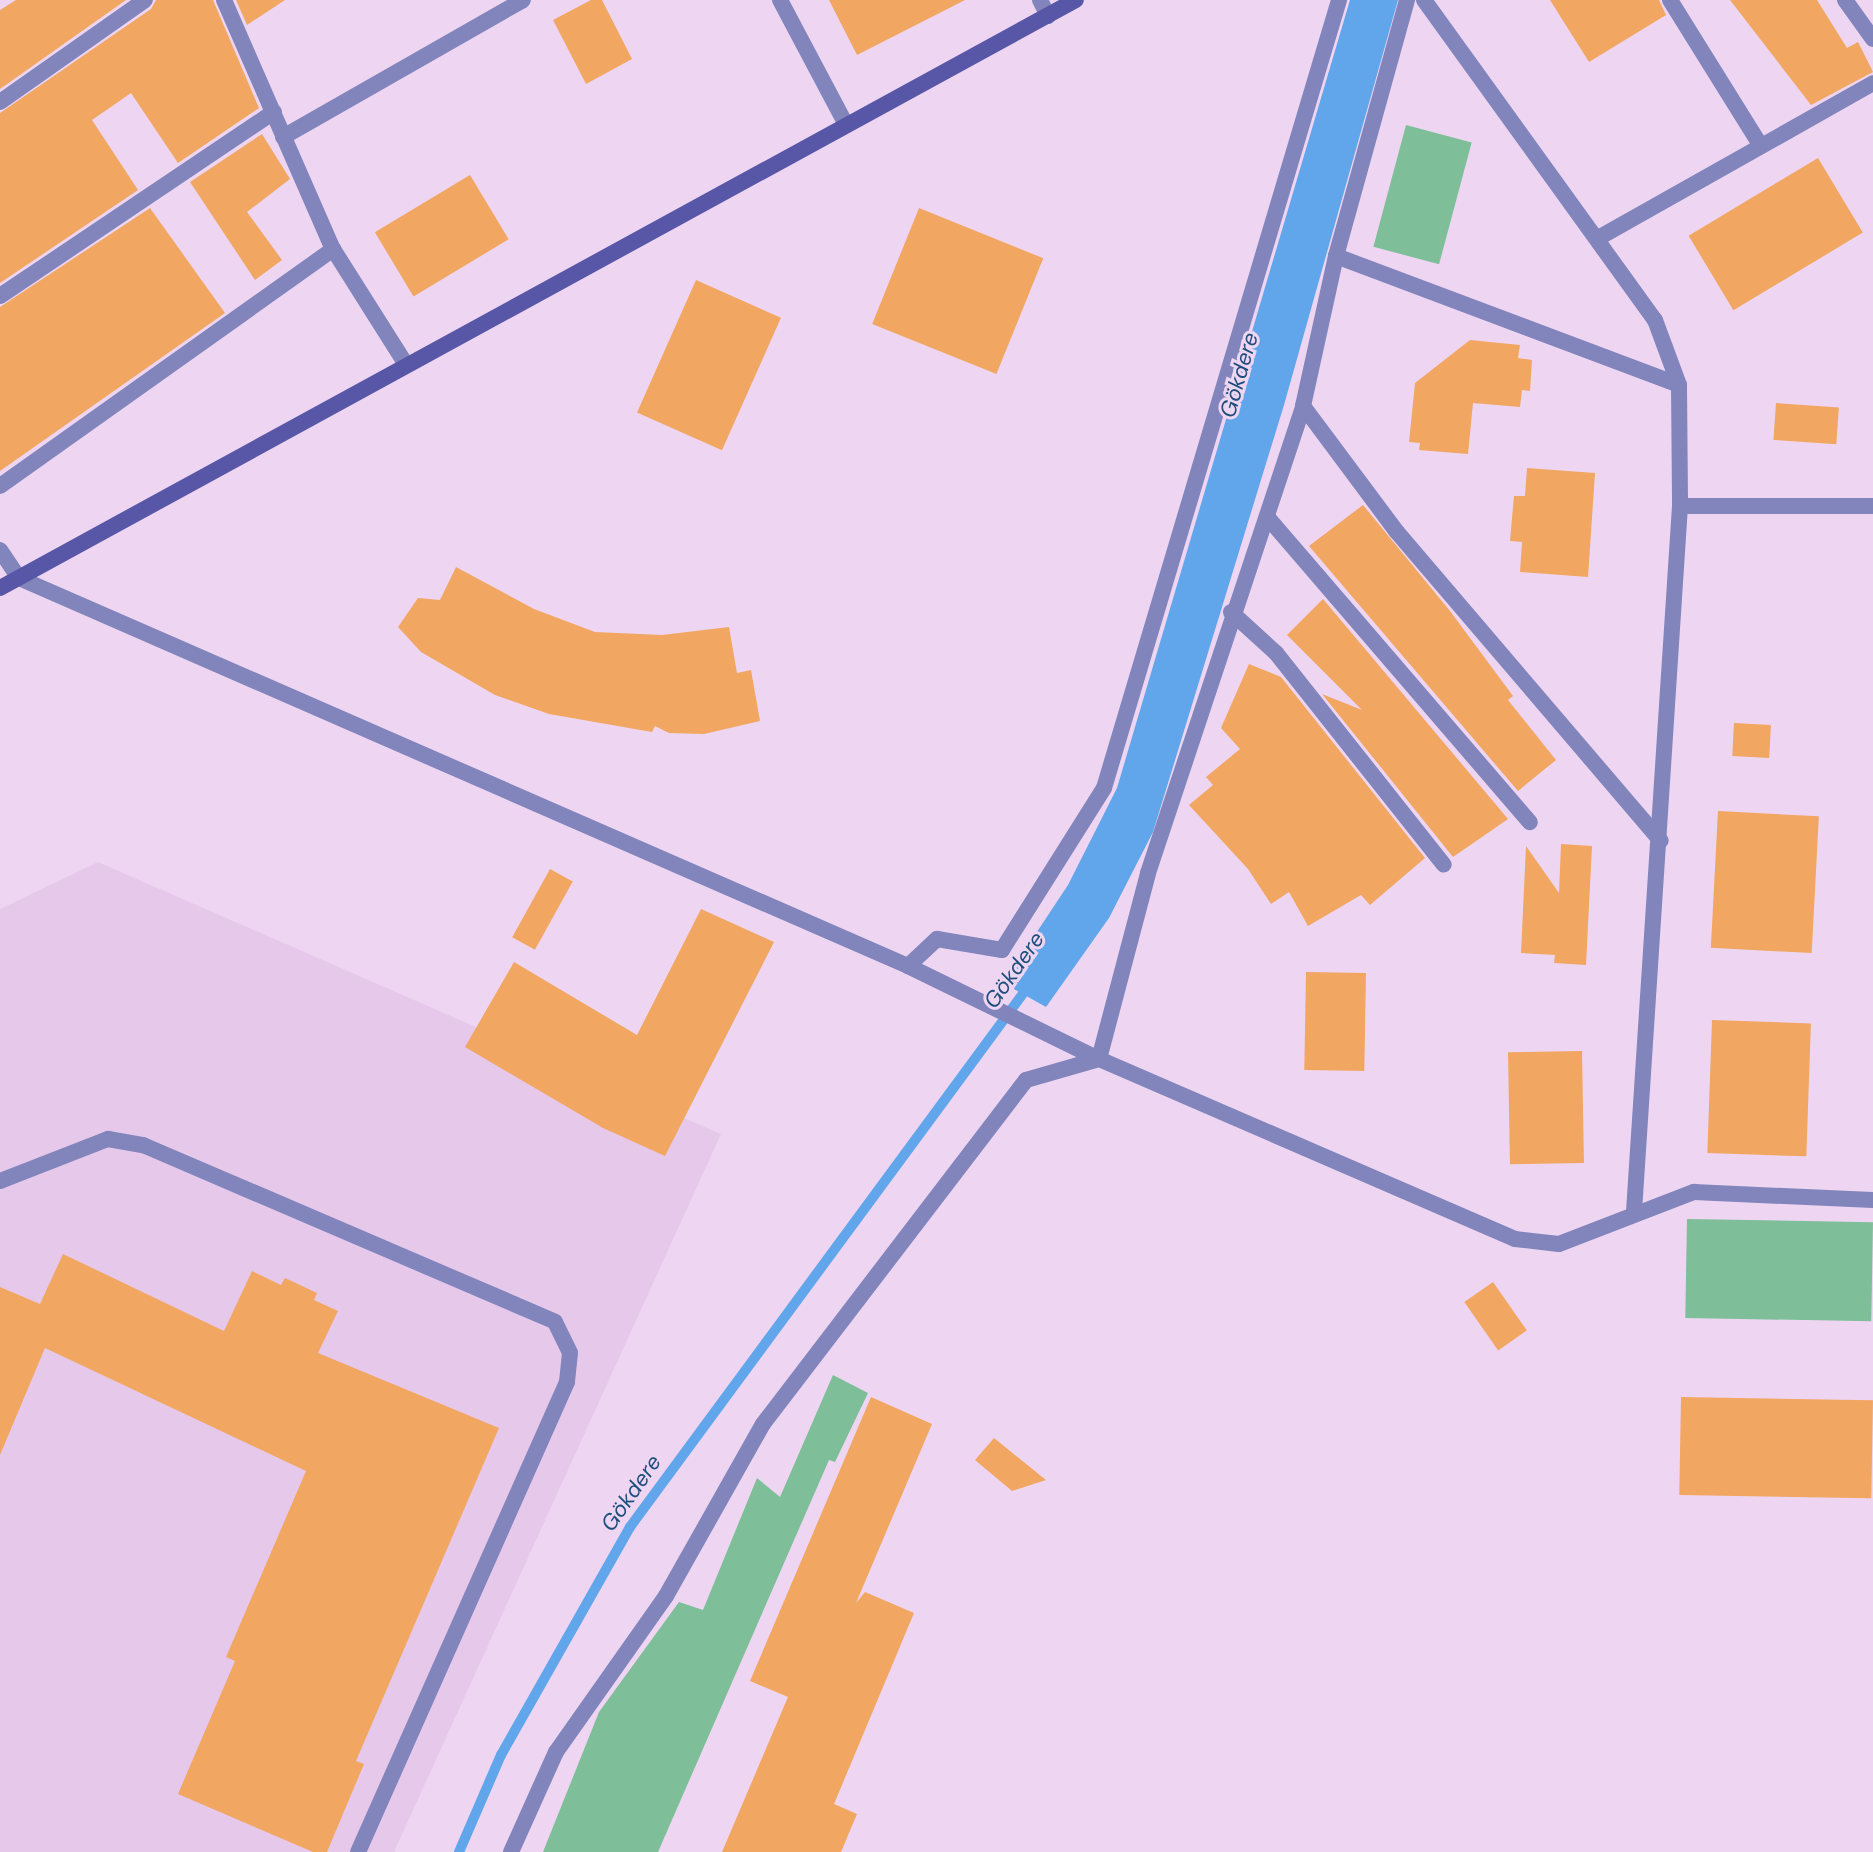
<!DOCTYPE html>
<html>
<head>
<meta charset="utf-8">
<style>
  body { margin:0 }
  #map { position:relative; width:1873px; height:1852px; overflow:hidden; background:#eed6f2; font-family:"DM Sans",sans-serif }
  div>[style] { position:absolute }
  .built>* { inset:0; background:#e6c9ea }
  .green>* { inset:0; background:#7ebe99; transform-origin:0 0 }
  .water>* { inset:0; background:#61a6eb }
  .stream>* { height:10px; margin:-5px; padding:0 5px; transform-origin:5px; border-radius:5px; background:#61a6eb }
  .building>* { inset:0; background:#f1a661; transform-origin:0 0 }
  .street>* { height:16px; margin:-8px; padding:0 8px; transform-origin:8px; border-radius:8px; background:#8285bc }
  .secondary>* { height:16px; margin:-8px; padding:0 8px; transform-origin:8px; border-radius:8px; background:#5857a7 }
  span { translate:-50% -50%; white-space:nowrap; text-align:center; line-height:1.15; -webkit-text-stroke:6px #eed6f2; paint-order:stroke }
  .water-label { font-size:22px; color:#1e4e7c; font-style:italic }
</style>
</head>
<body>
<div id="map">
  <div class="built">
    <div style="clip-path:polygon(98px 862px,721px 1134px,394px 1852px,0 1852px,0 909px)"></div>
  </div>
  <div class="green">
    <div style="left:1406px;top:125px;width:68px;height:126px;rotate:15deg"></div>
    <div style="left:1687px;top:1219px;width:186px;height:99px;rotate:1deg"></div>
    <div style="clip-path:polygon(833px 1375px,868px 1393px,835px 1462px,829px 1460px,658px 1852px,543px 1852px,599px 1712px,679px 1602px,703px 1610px,757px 1478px,780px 1497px)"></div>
  </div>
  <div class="water">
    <div style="clip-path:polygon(1350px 0,1398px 0,1284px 405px,1153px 832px,1109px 918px,1046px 1007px,1003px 983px,1068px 885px,1117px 788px)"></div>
  </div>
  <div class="stream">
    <div style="left:459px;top:1852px;width:106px;rotate:-66.6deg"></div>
    <div style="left:501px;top:1755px;width:262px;rotate:-60.5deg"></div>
    <div style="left:630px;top:1527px;width:674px;rotate:-53.62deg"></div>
  </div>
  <div class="building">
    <div style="clip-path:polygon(16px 0,126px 0,0 89px,0 10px)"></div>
    <div style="clip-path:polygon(156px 0,213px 0,259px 108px,178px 163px,131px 93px,92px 120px,138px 190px,0 283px,0 113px,151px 9px)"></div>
    <div style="clip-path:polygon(236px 0,285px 0,247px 25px)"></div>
    <div style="clip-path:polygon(591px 0,602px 0,632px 59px,586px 84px,553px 20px)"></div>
    <div style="clip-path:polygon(829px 0,965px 0,857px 55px)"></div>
    <div style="clip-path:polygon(1550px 0,1659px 0,1666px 15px,1589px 62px)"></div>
    <div style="clip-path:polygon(1730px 0,1817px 0,1847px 48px,1858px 42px,1873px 72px,1811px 105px)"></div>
    <div style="clip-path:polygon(262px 134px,290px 179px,247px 212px,282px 260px,255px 280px,190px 182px)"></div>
    <div style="left:1818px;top:158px;width:87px;height:151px;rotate:59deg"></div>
    <div style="left:470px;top:175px;width:75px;height:111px;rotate:59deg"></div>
    <div style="clip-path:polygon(150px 208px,225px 313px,0 471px,0 307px)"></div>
    <div style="left:919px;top:208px;width:134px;height:125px;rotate:22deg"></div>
    <div style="left:696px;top:280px;width:93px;height:145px;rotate:24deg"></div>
    <div style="clip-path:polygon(1470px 340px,1520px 345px,1518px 358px,1532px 360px,1530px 391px,1522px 390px,1520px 407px,1473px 403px,1468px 454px,1419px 450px,1420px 443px,1409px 442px,1415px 383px)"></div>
    <div style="left:1776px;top:403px;width:63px;height:37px;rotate:4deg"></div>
    <div style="clip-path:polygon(1527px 468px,1595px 473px,1588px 577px,1520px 572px,1522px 542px,1510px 541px,1514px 496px,1525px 496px)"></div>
    <div style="clip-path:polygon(1363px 505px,1450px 611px,1513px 696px,1508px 700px,1556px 760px,1518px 791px,1309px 546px)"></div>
    <div style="clip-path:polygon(456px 567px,534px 609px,595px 632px,662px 635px,729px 627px,737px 673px,751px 670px,760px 721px,704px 734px,669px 733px,655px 726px,652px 732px,549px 714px,495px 695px,421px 652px,398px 627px,418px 598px,440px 600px)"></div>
    <div style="clip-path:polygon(1323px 599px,1508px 819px,1453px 857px,1322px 694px,1362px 710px,1287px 635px)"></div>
    <div style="clip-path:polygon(1249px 664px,1281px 677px,1425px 858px,1370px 905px,1361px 895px,1308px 926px,1289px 892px,1271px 904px,1248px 869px,1189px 805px,1213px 785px,1206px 777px,1240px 749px,1221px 728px)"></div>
    <div style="left:1734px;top:723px;width:37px;height:33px;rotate:3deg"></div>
    <div style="left:1718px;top:811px;width:101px;height:137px;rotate:3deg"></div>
    <div style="clip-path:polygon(1561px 844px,1592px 846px,1586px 965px,1554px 963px,1555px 955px,1521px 953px,1526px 846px,1559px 893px)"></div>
    <div style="left:550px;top:869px;width:26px;height:78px;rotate:29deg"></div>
    <div style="clip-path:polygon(701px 909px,774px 942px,665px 1156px,603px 1128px,465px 1047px,514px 962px,637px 1035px)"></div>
    <div style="left:1306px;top:972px;width:60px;height:98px;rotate:1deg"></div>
    <div style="left:1712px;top:1020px;width:99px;height:133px;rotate:2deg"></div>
    <div style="left:1582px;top:1051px;width:112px;height:74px;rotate:89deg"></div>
    <div style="clip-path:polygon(63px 1254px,224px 1331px,252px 1271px,281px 1285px,285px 1278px,317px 1293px,314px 1300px,338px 1311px,318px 1353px,499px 1428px,356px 1761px,364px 1764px,327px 1852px,313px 1852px,178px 1794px,235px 1661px,226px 1657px,306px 1471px,45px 1348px,0 1455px,0 1287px,40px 1304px)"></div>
    <div style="left:1493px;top:1282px;width:59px;height:35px;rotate:55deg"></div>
    <div style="clip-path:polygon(871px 1397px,932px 1424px,856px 1603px,865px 1592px,914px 1613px,834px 1804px,857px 1814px,841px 1852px,722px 1852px,788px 1697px,750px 1681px)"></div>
    <div style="left:1681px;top:1397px;width:192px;height:98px;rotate:1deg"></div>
    <div style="clip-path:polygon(994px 1438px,1046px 1480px,1012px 1491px,975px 1460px)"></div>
  </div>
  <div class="street">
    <div style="left:224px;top:0;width:272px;rotate:66.4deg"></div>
    <div style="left:333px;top:249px;width:135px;rotate:57.7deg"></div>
    <div style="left:780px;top:0;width:139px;rotate:62.1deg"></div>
    <div style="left:1040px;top:0;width:18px;rotate:63deg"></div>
    <div style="left:1424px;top:0;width:395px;rotate:54.2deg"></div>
    <div style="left:1655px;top:320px;width:69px;rotate:69.7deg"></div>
    <div style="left:1679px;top:385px;width:121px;rotate:89.5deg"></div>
    <div style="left:1680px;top:506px;width:707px;rotate:93.73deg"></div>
    <div style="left:1670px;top:0;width:172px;rotate:58.1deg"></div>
    <div style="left:1845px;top:0;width:48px;rotate:54.3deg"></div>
    <div style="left:0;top:102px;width:177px;rotate:-35.1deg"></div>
    <div style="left:283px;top:137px;width:276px;rotate:-29.7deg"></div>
    <div style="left:1600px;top:237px;width:313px;rotate:-29.4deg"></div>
    <div style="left:1336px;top:256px;width:366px;rotate:20.6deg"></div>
    <div style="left:0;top:296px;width:330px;rotate:-33.9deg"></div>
    <div style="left:1303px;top:406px;width:157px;rotate:53.3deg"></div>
    <div style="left:1397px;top:532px;width:406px;rotate:49.5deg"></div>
    <div style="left:0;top:486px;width:409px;rotate:-35.4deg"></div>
    <div style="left:1680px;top:506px;width:193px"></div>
    <div style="left:1269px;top:519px;width:400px;rotate:49.3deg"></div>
    <div style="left:0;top:550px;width:34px;rotate:56deg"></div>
    <div style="left:19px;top:578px;width:970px;rotate:23.58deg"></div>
    <div style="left:908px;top:966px;width:212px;rotate:26deg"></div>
    <div style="left:1099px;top:1059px;width:453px;rotate:23.4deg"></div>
    <div style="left:1515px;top:1239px;width:44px;rotate:6.5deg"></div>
    <div style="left:1559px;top:1244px;width:145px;rotate:-21.1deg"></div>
    <div style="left:1694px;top:1192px;width:179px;rotate:2.6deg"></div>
    <div style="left:1231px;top:612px;width:61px;rotate:42.3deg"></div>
    <div style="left:1276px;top:653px;width:270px;rotate:51.6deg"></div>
    <div style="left:908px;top:966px;width:40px;rotate:-43deg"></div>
    <div style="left:937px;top:939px;width:66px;rotate:9.6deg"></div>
    <div style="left:1002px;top:950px;width:191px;rotate:-57.8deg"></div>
    <div style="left:1104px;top:788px;width:822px;rotate:-73.39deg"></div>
    <div style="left:0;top:1181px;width:116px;rotate:-21.3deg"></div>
    <div style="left:108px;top:1139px;width:36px;rotate:10deg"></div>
    <div style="left:143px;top:1145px;width:448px;rotate:23.2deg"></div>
    <div style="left:555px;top:1322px;width:34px;rotate:64deg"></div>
    <div style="left:570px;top:1353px;width:29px;rotate:96deg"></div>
    <div style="left:567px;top:1382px;width:514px;rotate:113.97deg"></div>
    <div style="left:511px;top:1852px;width:110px;rotate:-65.8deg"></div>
    <div style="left:556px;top:1752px;width:191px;rotate:-54.8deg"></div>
    <div style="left:666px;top:1596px;width:197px;rotate:-60.6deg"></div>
    <div style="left:763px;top:1424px;width:433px;rotate:-52.6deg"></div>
    <div style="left:1026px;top:1080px;width:76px;rotate:-16deg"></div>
    <div style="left:1099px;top:1059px;width:192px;rotate:-75.2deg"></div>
    <div style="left:1148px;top:873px;width:492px;rotate:-71.6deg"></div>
    <div style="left:1303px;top:406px;width:154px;rotate:-77.6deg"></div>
    <div style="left:1336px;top:256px;width:266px;rotate:-74.5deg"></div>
  </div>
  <div class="secondary">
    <div style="left:0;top:588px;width:1226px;rotate:-28.66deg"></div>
  </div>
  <div class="water-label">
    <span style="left:1239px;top:375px;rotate:-74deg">Gökdere</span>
    <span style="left:1014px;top:970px;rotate:-55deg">Gökdere</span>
    <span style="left:631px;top:1493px;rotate:-55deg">Gökdere</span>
  </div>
</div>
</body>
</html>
